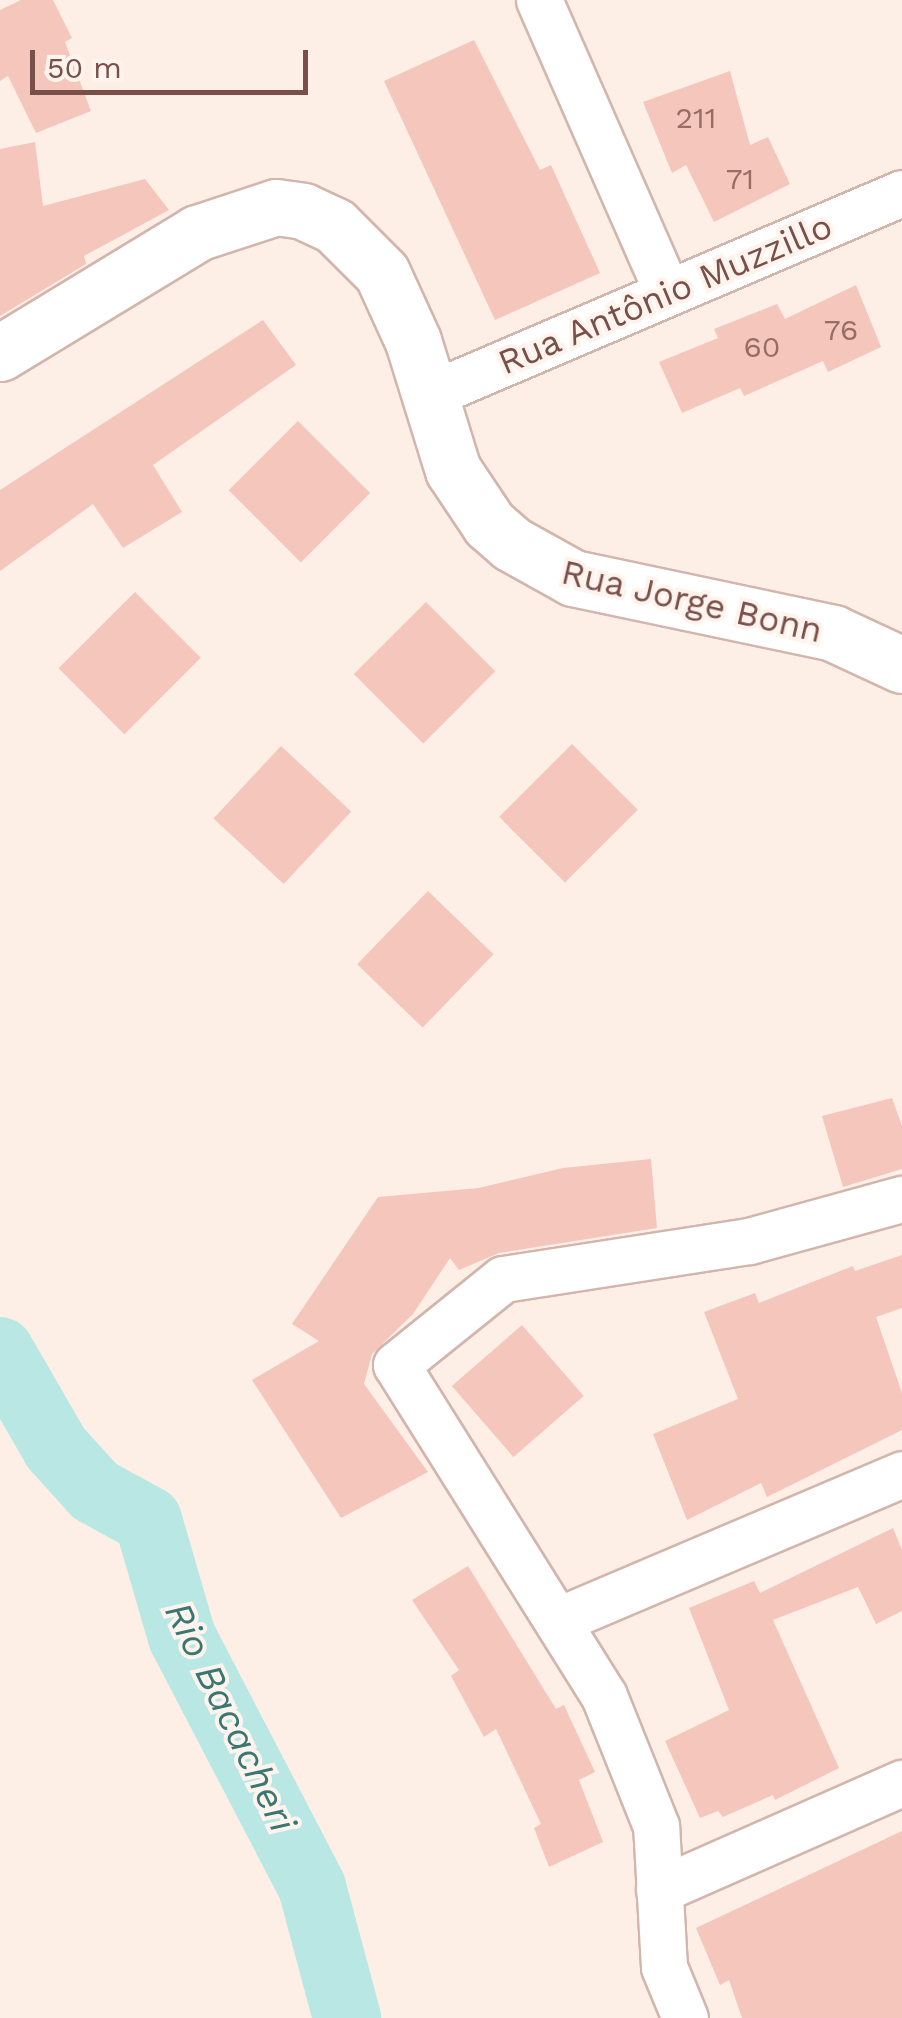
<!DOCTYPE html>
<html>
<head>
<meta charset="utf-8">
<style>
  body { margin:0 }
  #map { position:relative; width:902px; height:2018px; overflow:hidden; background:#fdefe6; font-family:"Work Sans",sans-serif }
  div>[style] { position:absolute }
  .river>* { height:68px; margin:-34px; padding:0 34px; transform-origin:34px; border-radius:34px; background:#b9e8e4 }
  .building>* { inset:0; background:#f4c6bc; transform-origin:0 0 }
  .roads { filter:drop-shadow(2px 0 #d2b6ad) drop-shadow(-2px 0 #d2b6ad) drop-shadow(0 2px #d2b6ad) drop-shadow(0 -2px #d2b6ad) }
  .street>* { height:45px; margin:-22.5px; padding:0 22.5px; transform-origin:22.5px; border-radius:22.5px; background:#fff }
  .secondary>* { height:55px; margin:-27.5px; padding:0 27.5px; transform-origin:27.5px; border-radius:27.5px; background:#fff }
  span { translate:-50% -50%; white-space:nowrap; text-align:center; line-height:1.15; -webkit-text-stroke:8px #fff4ed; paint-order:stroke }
  .number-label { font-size:30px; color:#976d66 }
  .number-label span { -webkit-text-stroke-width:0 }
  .street-label { font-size:35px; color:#784f49 }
  .water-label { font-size:38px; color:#397773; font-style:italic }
  .scale { position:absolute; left:30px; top:50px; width:278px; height:45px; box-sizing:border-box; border:5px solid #784f49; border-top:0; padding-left:12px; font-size:30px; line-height:35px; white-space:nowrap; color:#784f49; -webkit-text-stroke:8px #fff4ed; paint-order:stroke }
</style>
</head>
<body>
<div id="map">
  <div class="river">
    <div style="left:0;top:1351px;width:112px;rotate:60deg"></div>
    <div style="left:56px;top:1448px;width:58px;rotate:47.8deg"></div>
    <div style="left:95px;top:1491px;width:60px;rotate:28.7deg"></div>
    <div style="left:148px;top:1520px;width:122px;rotate:73.8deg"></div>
    <div style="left:182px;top:1637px;width:282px;rotate:62.5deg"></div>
    <div style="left:312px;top:1887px;width:136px;rotate:75deg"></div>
  </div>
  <div class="building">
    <div style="clip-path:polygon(21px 0,53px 0,72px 38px,65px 42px,91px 111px,36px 133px,8px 76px,0 81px,0 10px)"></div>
    <div style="clip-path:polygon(474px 40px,540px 170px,551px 165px,600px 273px,495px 320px,384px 81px)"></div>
    <div style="clip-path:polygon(730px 71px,750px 145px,768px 137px,790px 184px,714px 222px,686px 165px,672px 173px,643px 102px)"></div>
    <div style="clip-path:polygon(35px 142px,43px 206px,145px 179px,169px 210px,84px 256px,86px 264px,0 316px,0 149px)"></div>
    <div style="clip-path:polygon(856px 285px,881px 347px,828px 372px,823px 361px,744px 396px,740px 388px,682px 413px,659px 362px,718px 338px,714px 329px,777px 304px,785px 319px)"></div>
    <div style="clip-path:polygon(263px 320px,296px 365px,153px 465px,182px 512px,123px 548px,93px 504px,0 571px,0 490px)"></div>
    <div style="left:298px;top:421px;width:102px;height:98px;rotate:45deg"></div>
    <div style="left:135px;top:592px;width:93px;height:108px;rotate:45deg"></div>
    <div style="left:426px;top:602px;width:98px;height:102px;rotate:45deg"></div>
    <div style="left:572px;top:744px;width:93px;height:103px;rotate:45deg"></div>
    <div style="left:281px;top:746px;width:96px;height:99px;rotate:43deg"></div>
    <div style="left:428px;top:891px;width:91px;height:102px;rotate:44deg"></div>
    <div style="clip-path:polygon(892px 1098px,902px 1126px,902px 1169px,843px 1187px,822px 1116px)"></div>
    <div style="clip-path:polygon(651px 1159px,657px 1228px,499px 1253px,459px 1270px,450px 1258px,413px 1314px,372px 1354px,364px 1384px,428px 1472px,341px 1518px,252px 1380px,319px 1341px,292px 1324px,378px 1197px,479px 1188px,563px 1168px)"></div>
    <div style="clip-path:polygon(902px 1255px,902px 1308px,876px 1317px,902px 1393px,902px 1430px,767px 1497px,761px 1483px,687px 1520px,653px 1434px,738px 1399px,704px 1312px,755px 1293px,759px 1303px,853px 1266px,855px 1271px)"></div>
    <div style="left:522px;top:1325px;width:94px;height:93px;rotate:49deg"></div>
    <div style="clip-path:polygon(893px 1528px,902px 1550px,902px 1611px,876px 1624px,858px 1587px,773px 1620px,839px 1768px,775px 1800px,773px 1795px,723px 1817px,718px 1811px,700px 1818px,665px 1741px,729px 1710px,689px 1608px,754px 1581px,760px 1593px)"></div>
    <div style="clip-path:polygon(468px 1566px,556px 1709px,564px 1705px,595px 1772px,579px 1780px,603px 1842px,549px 1867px,534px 1828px,541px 1824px,496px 1729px,484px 1737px,451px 1676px,459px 1670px,412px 1600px)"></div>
    <div style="clip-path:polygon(902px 1831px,902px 2018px,742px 2018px,729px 1980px,720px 1985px,696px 1928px)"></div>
  </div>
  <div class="roads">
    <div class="street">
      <div style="left:539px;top:0;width:319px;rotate:66.3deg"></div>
      <div style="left:429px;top:395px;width:514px;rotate:-23.13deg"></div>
      <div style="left:561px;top:1619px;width:371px;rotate:-23deg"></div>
      <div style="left:659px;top:1890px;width:266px;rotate:-23.8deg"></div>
      <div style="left:685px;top:2018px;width:55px;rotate:-112.4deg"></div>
      <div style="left:664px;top:1967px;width:141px;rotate:-93.2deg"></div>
      <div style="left:656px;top:1826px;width:140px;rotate:-111.8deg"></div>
      <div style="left:604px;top:1696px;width:391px;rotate:-122.1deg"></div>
      <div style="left:396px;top:1365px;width:137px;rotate:-38.8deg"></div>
      <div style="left:503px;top:1279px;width:249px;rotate:-8.8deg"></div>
      <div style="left:749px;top:1241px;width:159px;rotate:-15.4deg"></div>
    </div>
    <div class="secondary">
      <div style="left:0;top:353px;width:231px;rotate:-31.3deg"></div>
      <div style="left:197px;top:233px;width:83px;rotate:-18.2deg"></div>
      <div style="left:276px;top:207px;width:27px;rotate:8deg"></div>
      <div style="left:303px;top:211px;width:35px;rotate:25deg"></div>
      <div style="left:335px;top:226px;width:66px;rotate:45deg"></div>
      <div style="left:382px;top:273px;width:75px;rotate:65.5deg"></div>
      <div style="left:413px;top:341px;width:135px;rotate:72.8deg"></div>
      <div style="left:453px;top:470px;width:65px;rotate:56.3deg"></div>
      <div style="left:489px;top:524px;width:30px;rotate:41deg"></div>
      <div style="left:512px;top:544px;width:70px;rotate:29.1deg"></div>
      <div style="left:573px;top:578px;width:266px;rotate:11.9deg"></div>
      <div style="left:833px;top:633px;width:76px;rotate:24.9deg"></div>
    </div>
  </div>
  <div class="number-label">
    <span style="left:696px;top:118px">211</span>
    <span style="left:740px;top:179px">71</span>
    <span style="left:841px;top:330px">76</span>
    <span style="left:762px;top:347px">60</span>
  </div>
  <div class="street-label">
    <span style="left:665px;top:294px;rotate:-23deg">Rua Antônio Muzzillo</span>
    <span style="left:692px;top:601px;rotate:13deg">Rua Jorge Bonn</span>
  </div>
  <div class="water-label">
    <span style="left:230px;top:1717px;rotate:64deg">Rio Bacacheri</span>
  </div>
  <div class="scale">50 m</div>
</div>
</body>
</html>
